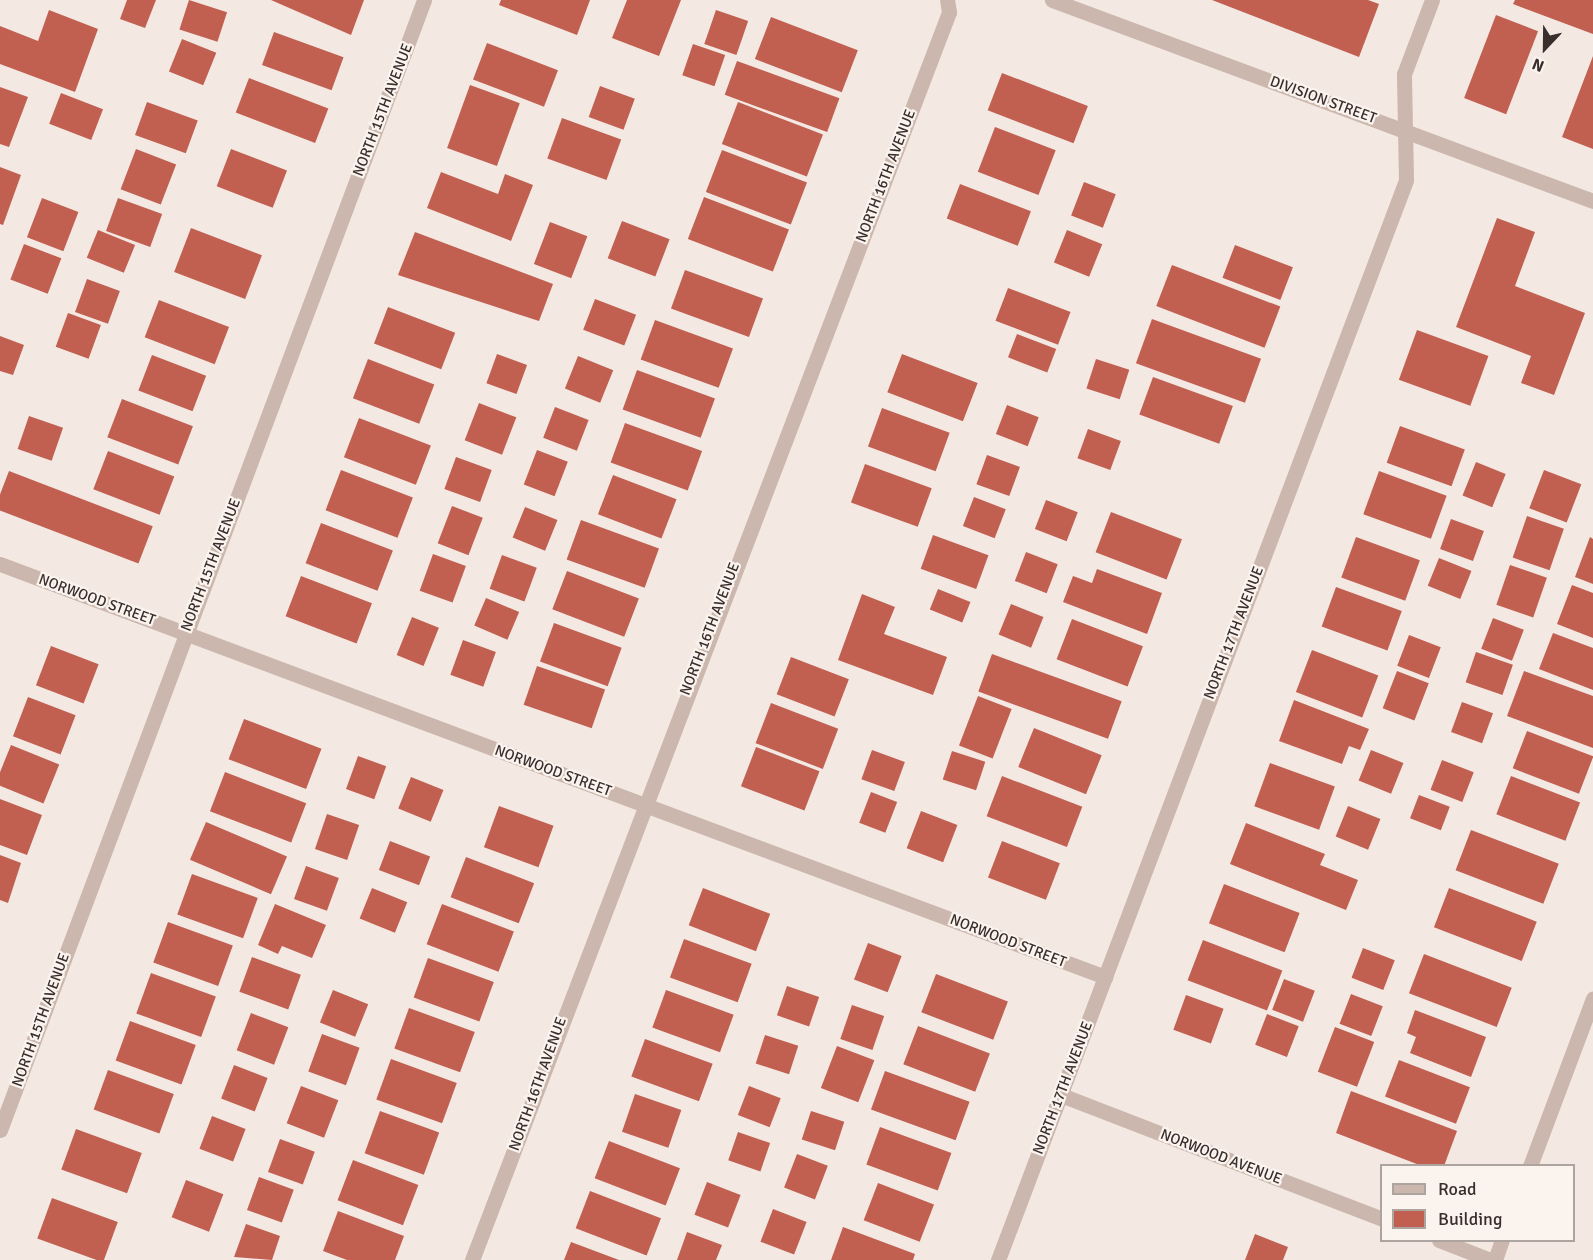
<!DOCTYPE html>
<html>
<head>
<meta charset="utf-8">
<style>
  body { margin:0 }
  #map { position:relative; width:1593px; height:1260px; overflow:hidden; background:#f3e9e2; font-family:Signika,sans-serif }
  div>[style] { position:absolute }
  .building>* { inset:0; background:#c15f51; transform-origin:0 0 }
  .street>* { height:15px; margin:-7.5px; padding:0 7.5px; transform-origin:7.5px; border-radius:7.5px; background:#cbb7ad }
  span { translate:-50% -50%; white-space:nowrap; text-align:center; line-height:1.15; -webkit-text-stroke:4.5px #faf3ee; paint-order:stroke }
  .street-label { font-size:15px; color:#3a2e2c }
  .legend { position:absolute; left:1380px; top:1164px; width:195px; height:78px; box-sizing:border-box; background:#faf3ee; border:2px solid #ada4a0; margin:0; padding:8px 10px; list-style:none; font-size:18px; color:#3a2e2c }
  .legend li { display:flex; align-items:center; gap:12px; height:30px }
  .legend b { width:30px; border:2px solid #ada4a0 }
  .north { position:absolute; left:1515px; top:18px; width:60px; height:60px; -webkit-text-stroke:4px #faf3ee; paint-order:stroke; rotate:202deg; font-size:16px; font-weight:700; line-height:24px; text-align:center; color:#3a2e2c }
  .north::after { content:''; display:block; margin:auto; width:21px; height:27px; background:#3a2e2c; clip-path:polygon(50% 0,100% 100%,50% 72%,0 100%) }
</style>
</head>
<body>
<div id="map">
  <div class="building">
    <div style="clip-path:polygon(127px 0,156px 0,145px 28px,120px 19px)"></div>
    <div style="left:189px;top:0;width:40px;height:31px;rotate:18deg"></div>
    <div style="clip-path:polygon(271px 0,364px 0,351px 35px)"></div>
    <div style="clip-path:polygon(501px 0,590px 0,577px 35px,499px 5px)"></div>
    <div style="clip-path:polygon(627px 0,681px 0,659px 56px,612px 38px)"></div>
    <div style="clip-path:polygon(1212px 0,1368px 0,1379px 4px,1359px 57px)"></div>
    <div style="clip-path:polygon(1515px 0,1593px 0,1593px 34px,1513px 4px)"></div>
    <div style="clip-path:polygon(49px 10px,98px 29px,75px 92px,0 64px,0 26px,38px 41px)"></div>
    <div style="left:716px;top:10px;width:34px;height:36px;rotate:19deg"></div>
    <div style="left:1496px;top:15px;width:45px;height:89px;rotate:21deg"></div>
    <div style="left:771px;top:17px;width:93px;height:45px;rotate:21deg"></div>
    <div style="left:274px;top:32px;width:74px;height:35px;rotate:20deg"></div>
    <div style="left:182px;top:39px;width:37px;height:35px;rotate:22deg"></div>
    <div style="left:487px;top:43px;width:76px;height:39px;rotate:21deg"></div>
    <div style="left:693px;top:44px;width:34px;height:33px;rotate:19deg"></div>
    <div style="clip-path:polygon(1593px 56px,1593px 149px,1562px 137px)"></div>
    <div style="left:737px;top:61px;width:109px;height:36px;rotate:20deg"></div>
    <div style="left:1002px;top:73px;width:92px;height:40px;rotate:21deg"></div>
    <div style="left:249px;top:78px;width:85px;height:37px;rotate:21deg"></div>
    <div style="left:470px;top:85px;width:53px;height:67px;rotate:20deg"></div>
    <div style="left:600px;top:86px;width:37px;height:33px;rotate:20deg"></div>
    <div style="clip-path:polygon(0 87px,28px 97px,9px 147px,0 144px)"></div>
    <div style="left:61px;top:93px;width:45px;height:33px;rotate:21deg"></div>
    <div style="left:147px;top:102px;width:54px;height:35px;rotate:20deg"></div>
    <div style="left:738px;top:102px;width:91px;height:45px;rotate:21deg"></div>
    <div style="left:562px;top:118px;width:63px;height:43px;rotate:20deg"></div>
    <div style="left:995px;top:127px;width:65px;height:48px;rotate:21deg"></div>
    <div style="left:136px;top:149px;width:43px;height:43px;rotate:21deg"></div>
    <div style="left:231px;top:149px;width:60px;height:40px;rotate:21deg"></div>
    <div style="left:722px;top:150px;width:91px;height:45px;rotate:21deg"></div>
    <div style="clip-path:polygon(0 167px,21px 175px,3px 225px,0 224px)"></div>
    <div style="clip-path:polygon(441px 172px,498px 194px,505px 174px,533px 185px,511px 241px,427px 208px)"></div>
    <div style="left:1084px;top:182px;width:34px;height:36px;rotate:21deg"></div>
    <div style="left:960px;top:184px;width:76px;height:37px;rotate:21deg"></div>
    <div style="left:704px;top:197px;width:91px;height:45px;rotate:21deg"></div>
    <div style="left:42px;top:198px;width:39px;height:42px;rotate:21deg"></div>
    <div style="left:118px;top:198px;width:47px;height:35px;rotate:20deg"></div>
    <div style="clip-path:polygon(1497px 218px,1535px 232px,1515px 286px,1585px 313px,1554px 395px,1521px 383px,1531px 356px,1456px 327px)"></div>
    <div style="left:622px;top:221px;width:51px;height:40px;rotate:21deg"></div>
    <div style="left:550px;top:222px;width:40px;height:45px;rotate:21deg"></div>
    <div style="left:191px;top:228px;width:76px;height:47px;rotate:21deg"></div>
    <div style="left:98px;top:230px;width:40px;height:30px;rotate:22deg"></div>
    <div style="left:1067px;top:230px;width:38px;height:35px;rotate:22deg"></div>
    <div style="clip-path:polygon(415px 232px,553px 284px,539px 321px,398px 275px)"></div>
    <div style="left:24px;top:244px;width:40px;height:38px;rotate:21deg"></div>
    <div style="left:1235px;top:245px;width:62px;height:35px;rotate:21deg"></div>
    <div style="left:1172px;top:265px;width:116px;height:44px;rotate:21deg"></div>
    <div style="left:685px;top:270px;width:83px;height:41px;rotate:20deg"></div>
    <div style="left:87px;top:279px;width:35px;height:35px;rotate:20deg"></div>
    <div style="left:1008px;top:288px;width:67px;height:35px;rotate:21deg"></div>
    <div style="left:595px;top:299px;width:44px;height:33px;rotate:21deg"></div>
    <div style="left:159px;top:300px;width:75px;height:40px;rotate:21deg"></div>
    <div style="left:388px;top:307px;width:72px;height:39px;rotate:21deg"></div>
    <div style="left:68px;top:313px;width:35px;height:36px;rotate:20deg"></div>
    <div style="left:1152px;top:319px;width:116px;height:47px;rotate:20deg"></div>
    <div style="left:655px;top:320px;width:83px;height:42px;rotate:20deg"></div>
    <div style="left:1417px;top:330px;width:76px;height:53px;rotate:20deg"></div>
    <div style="left:1017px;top:334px;width:42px;height:25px;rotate:21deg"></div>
    <div style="clip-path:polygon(0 336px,24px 345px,13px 375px,0 371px)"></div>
    <div style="left:497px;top:354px;width:32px;height:31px;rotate:20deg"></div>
    <div style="left:902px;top:354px;width:81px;height:41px;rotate:21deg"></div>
    <div style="left:152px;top:355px;width:58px;height:38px;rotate:21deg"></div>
    <div style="left:578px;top:356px;width:38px;height:35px;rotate:22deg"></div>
    <div style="left:368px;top:359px;width:71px;height:42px;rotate:21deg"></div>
    <div style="left:1096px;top:359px;width:35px;height:31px;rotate:18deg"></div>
    <div style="left:637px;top:370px;width:83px;height:42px;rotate:20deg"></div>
    <div style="left:1153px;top:377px;width:85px;height:40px;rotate:20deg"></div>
    <div style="left:122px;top:399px;width:76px;height:41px;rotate:21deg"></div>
    <div style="left:479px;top:403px;width:40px;height:40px;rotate:21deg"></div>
    <div style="left:1007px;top:405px;width:34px;height:31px;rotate:21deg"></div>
    <div style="left:555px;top:407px;width:36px;height:33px;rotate:21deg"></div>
    <div style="left:882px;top:408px;width:72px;height:41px;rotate:20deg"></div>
    <div style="left:29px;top:416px;width:36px;height:35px;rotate:19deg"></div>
    <div style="left:359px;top:418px;width:77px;height:42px;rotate:21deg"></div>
    <div style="left:625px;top:423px;width:82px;height:42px;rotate:20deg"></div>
    <div style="left:1400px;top:426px;width:69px;height:39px;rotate:20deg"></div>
    <div style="left:1088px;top:429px;width:35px;height:31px;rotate:20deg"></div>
    <div style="left:537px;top:450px;width:33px;height:37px;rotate:21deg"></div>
    <div style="left:108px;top:451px;width:71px;height:41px;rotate:21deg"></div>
    <div style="left:987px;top:455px;width:35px;height:31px;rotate:20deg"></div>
    <div style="left:456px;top:457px;width:38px;height:34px;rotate:20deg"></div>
    <div style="left:1476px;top:462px;width:32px;height:36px;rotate:22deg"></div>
    <div style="left:865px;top:464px;width:71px;height:41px;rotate:20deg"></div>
    <div style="left:341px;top:470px;width:77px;height:43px;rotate:21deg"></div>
    <div style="left:1544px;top:470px;width:40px;height:41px;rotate:21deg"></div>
    <div style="left:9px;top:471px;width:154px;height:40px;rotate:21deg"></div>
    <div style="left:1379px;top:471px;width:72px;height:46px;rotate:20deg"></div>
    <div style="left:613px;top:475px;width:68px;height:42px;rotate:21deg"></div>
    <div style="left:974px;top:497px;width:34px;height:31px;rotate:21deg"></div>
    <div style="left:1046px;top:500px;width:34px;height:31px;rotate:21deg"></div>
    <div style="left:452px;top:506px;width:33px;height:40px;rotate:21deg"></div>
    <div style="left:525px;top:507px;width:35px;height:33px;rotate:22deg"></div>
    <div style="left:1111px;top:512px;width:76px;height:43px;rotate:21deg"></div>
    <div style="left:1527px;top:516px;width:39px;height:44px;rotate:19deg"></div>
    <div style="left:1451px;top:519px;width:35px;height:32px;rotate:20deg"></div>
    <div style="left:581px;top:520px;width:83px;height:42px;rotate:20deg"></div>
    <div style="left:321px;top:523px;width:77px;height:43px;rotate:21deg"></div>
    <div style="left:933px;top:535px;width:59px;height:36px;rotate:20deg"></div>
    <div style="left:1356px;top:537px;width:68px;height:43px;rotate:20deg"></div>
    <div style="clip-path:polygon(1590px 537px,1593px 539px,1593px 584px,1575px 577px)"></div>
    <div style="left:1026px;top:552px;width:34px;height:31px;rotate:21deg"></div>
    <div style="left:433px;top:554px;width:35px;height:39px;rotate:20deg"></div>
    <div style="left:502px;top:555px;width:37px;height:36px;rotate:20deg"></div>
    <div style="left:1439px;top:558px;width:35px;height:30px;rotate:22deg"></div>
    <div style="left:1510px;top:565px;width:39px;height:42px;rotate:19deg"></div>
    <div style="clip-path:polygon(1097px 569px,1162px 593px,1147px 634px,1063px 602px,1073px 576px,1092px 583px)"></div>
    <div style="left:567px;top:571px;width:77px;height:41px;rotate:21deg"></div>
    <div style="left:301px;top:576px;width:76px;height:43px;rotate:21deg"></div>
    <div style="clip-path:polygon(1572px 585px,1593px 593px,1593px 638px,1557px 624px)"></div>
    <div style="left:1336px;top:587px;width:70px;height:42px;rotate:20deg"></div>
    <div style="left:938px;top:589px;width:35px;height:22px;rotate:22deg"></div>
    <div style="clip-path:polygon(862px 594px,895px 607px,884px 634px,947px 657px,933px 695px,838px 660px)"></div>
    <div style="left:486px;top:598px;width:36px;height:30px;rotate:23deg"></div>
    <div style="left:1011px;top:604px;width:35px;height:33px;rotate:22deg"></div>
    <div style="left:412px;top:617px;width:29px;height:41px;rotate:22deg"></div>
    <div style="left:1493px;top:618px;width:33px;height:33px;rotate:21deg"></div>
    <div style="left:1072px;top:619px;width:76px;height:43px;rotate:21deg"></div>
    <div style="left:554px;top:623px;width:72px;height:41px;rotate:20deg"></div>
    <div style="clip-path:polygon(1553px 633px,1593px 648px,1593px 690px,1539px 669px)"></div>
    <div style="left:1409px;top:635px;width:34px;height:33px;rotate:21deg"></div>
    <div style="left:463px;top:640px;width:35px;height:37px;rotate:20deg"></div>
    <div style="left:51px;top:646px;width:51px;height:42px;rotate:21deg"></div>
    <div style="left:1312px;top:650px;width:71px;height:45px;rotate:21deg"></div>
    <div style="left:1476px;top:652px;width:39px;height:32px;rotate:19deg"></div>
    <div style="left:992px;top:654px;width:138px;height:40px;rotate:20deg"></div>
    <div style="left:791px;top:657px;width:62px;height:40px;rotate:21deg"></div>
    <div style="left:537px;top:666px;width:72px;height:41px;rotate:19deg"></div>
    <div style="left:1397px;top:671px;width:34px;height:40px;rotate:21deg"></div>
    <div style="clip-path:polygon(1524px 671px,1593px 696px,1593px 748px,1507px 716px)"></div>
    <div style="left:978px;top:696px;width:36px;height:53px;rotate:21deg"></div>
    <div style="left:28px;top:697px;width:51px;height:42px;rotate:21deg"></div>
    <div style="clip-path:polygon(1294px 700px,1369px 729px,1360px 750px,1349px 746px,1342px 764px,1279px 741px)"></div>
    <div style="left:1462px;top:702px;width:33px;height:32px;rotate:20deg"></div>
    <div style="left:771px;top:703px;width:72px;height:43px;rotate:21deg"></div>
    <div style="left:244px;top:719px;width:83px;height:43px;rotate:21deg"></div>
    <div style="left:1034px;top:728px;width:73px;height:42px;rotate:22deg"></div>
    <div style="left:1527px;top:731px;width:71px;height:40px;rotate:21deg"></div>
    <div style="left:11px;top:745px;width:52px;height:42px;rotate:22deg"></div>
    <div style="left:756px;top:747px;width:68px;height:42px;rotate:21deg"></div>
    <div style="left:872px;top:750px;width:35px;height:31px;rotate:20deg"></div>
    <div style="left:1371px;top:750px;width:35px;height:33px;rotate:22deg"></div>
    <div style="left:952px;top:751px;width:35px;height:30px;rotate:18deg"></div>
    <div style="left:358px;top:756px;width:30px;height:35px;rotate:20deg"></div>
    <div style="left:1442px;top:760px;width:34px;height:32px;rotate:21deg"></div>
    <div style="left:1270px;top:763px;width:69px;height:46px;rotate:20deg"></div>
    <div style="left:225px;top:772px;width:87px;height:42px;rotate:21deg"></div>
    <div style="left:1002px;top:776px;width:86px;height:43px;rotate:21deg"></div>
    <div style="left:1511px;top:776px;width:74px;height:41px;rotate:21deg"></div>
    <div style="left:411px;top:777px;width:35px;height:34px;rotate:22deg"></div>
    <div style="left:871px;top:792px;width:28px;height:33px;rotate:21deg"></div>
    <div style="left:1419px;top:795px;width:33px;height:25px;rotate:21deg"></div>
    <div style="clip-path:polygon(0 799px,42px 815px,27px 855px,0 845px)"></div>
    <div style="left:499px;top:806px;width:58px;height:44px;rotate:20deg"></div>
    <div style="left:1348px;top:806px;width:35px;height:33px;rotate:22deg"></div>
    <div style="left:921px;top:811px;width:39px;height:40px;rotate:21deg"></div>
    <div style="left:327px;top:814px;width:34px;height:37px;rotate:19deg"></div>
    <div style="left:206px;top:822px;width:88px;height:41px;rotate:23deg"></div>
    <div style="clip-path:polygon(1246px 823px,1325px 854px,1320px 865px,1358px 880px,1346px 910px,1230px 864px)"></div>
    <div style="left:1471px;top:830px;width:94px;height:43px;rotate:21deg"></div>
    <div style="left:390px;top:841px;width:43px;height:31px;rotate:21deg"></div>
    <div style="left:1002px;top:841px;width:62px;height:39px;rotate:21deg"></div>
    <div style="clip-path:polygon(0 855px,21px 863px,8px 903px,0 900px)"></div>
    <div style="left:466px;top:857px;width:73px;height:43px;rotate:21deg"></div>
    <div style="left:306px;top:866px;width:35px;height:35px;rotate:20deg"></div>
    <div style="left:192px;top:874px;width:70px;height:43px;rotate:20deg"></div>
    <div style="left:1224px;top:884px;width:81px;height:42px;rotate:21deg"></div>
    <div style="left:372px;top:888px;width:38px;height:33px;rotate:22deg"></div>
    <div style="left:703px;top:888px;width:72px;height:40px;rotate:21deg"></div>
    <div style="left:1449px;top:888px;width:94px;height:42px;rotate:21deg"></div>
    <div style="clip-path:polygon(275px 904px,326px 925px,312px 958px,282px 946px,278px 954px,258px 945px)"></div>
    <div style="left:442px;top:904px;width:77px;height:43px;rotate:21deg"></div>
    <div style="left:168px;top:922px;width:69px;height:43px;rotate:20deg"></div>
    <div style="left:684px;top:939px;width:72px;height:41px;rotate:20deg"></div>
    <div style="left:1203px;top:940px;width:85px;height:43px;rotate:21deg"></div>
    <div style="left:868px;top:943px;width:36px;height:39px;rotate:21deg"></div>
    <div style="left:1363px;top:948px;width:34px;height:32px;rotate:21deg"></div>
    <div style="left:1424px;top:954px;width:94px;height:42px;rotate:21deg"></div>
    <div style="left:252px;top:957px;width:52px;height:37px;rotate:20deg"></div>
    <div style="left:428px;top:958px;width:70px;height:42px;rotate:20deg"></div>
    <div style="left:151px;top:973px;width:69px;height:43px;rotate:20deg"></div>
    <div style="left:936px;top:974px;width:77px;height:41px;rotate:21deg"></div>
    <div style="left:1284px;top:979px;width:33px;height:33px;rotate:21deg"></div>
    <div style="left:787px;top:986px;width:34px;height:31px;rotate:19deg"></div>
    <div style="left:333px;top:990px;width:38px;height:35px;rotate:22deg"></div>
    <div style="left:666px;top:990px;width:72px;height:40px;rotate:20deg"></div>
    <div style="left:1351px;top:994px;width:34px;height:32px;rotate:21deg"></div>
    <div style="left:1186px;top:995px;width:40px;height:37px;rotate:20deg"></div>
    <div style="left:852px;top:1005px;width:34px;height:36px;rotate:19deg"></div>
    <div style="left:409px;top:1008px;width:70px;height:43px;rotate:20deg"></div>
    <div style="clip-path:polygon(1415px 1010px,1486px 1037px,1471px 1077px,1410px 1053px,1416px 1037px,1407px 1033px)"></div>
    <div style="left:251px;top:1013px;width:40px;height:40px;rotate:21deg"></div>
    <div style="left:1267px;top:1014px;width:34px;height:33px;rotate:21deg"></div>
    <div style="left:130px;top:1021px;width:70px;height:42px;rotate:20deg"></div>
    <div style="left:918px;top:1026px;width:77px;height:41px;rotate:21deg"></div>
    <div style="left:1335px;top:1027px;width:42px;height:48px;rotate:21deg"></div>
    <div style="left:322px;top:1034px;width:40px;height:40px;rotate:20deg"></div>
    <div style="left:765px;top:1035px;width:35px;height:30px;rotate:18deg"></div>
    <div style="left:645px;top:1039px;width:72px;height:40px;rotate:20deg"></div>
    <div style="left:837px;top:1046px;width:40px;height:45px;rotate:21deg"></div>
    <div style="left:391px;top:1059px;width:70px;height:43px;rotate:20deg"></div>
    <div style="left:1399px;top:1060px;width:76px;height:39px;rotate:21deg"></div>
    <div style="left:234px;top:1065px;width:36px;height:36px;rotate:21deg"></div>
    <div style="left:108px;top:1070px;width:70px;height:42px;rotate:20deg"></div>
    <div style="left:885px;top:1071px;width:90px;height:41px;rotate:20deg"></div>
    <div style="left:301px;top:1086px;width:40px;height:40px;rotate:21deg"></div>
    <div style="left:749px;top:1086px;width:34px;height:31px;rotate:21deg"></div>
    <div style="clip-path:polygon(1351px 1091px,1457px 1131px,1444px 1166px,1422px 1166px,1336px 1133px)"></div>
    <div style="left:635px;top:1094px;width:49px;height:40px;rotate:19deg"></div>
    <div style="left:380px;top:1111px;width:63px;height:45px;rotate:20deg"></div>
    <div style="left:811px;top:1111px;width:35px;height:30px;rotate:18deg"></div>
    <div style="left:212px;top:1116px;width:36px;height:35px;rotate:21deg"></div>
    <div style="left:880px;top:1127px;width:76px;height:40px;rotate:20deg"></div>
    <div style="left:76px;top:1129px;width:70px;height:43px;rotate:20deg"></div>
    <div style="left:738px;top:1132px;width:34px;height:30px;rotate:19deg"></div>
    <div style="left:280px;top:1139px;width:37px;height:35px;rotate:20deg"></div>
    <div style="left:609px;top:1141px;width:76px;height:40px;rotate:21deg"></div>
    <div style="left:797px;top:1154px;width:33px;height:36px;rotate:21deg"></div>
    <div style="left:353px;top:1160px;width:70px;height:43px;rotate:21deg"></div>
    <div style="left:259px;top:1177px;width:37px;height:35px;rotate:20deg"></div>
    <div style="left:186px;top:1180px;width:40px;height:40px;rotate:21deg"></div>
    <div style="left:707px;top:1182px;width:36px;height:35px;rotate:21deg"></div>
    <div style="left:878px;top:1183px;width:60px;height:40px;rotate:21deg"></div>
    <div style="left:590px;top:1191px;width:76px;height:40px;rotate:21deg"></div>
    <div style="left:52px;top:1198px;width:70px;height:43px;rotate:20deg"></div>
    <div style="left:773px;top:1209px;width:36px;height:35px;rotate:21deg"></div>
    <div style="clip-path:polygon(338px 1211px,404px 1236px,395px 1260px,347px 1260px,323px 1251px)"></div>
    <div style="clip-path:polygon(246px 1224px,280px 1236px,272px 1260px,234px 1257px)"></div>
    <div style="clip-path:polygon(843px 1227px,915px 1254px,913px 1260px,831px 1260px)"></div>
    <div style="clip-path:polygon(687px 1232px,722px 1245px,716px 1260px,677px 1260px)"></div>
    <div style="clip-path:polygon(1255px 1234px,1288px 1247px,1283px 1260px,1245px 1260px)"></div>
    <div style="clip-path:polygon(571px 1242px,619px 1260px,564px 1260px)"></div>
  </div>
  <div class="street">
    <div style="left:1052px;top:0;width:577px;rotate:20.38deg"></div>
    <div style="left:0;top:564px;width:1180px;rotate:20.49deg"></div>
    <div style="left:1061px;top:1095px;width:344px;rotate:21.1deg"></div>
    <div style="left:0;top:1130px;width:1207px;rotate:-69.43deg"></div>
    <div style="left:1530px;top:1166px;width:179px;rotate:-69.4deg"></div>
    <div style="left:1439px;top:1240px;width:55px;rotate:21.4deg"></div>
    <div style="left:472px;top:1260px;width:1336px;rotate:-69.08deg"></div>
    <div style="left:949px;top:12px;width:12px;rotate:-99deg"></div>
    <div style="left:998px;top:1260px;width:1154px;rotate:-69.3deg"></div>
    <div style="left:1406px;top:180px;width:106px;rotate:-91.1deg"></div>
    <div style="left:1404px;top:74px;width:79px;rotate:-69.3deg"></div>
    <div style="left:1495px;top:1260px;width:21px;rotate:-71deg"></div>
  </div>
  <div class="street-label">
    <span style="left:1323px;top:100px;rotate:20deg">DIVISION STREET</span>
    <span style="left:383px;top:110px;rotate:-69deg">NORTH 15TH AVENUE</span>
    <span style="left:886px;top:176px;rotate:-69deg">NORTH 16TH AVENUE</span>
    <span style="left:211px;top:565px;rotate:-69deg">NORTH 15TH AVENUE</span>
    <span style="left:97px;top:600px;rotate:20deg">NORWOOD STREET</span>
    <span style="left:710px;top:629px;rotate:-69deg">NORTH 16TH AVENUE</span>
    <span style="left:1234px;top:633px;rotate:-69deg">NORTH 17TH AVENUE</span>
    <span style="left:553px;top:771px;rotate:20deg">NORWOOD STREET</span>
    <span style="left:1008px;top:941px;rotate:21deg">NORWOOD STREET</span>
    <span style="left:41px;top:1020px;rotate:-70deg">NORTH 15TH AVENUE</span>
    <span style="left:538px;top:1084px;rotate:-70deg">NORTH 16TH AVENUE</span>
    <span style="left:1063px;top:1088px;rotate:-69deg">NORTH 17TH AVENUE</span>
    <span style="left:1221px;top:1157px;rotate:21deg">NORWOOD AVENUE</span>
  </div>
  <ul class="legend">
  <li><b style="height:8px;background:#cbb7ad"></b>Road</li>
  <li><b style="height:16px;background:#c15f51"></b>Building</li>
  </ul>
  <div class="north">N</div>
</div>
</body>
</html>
